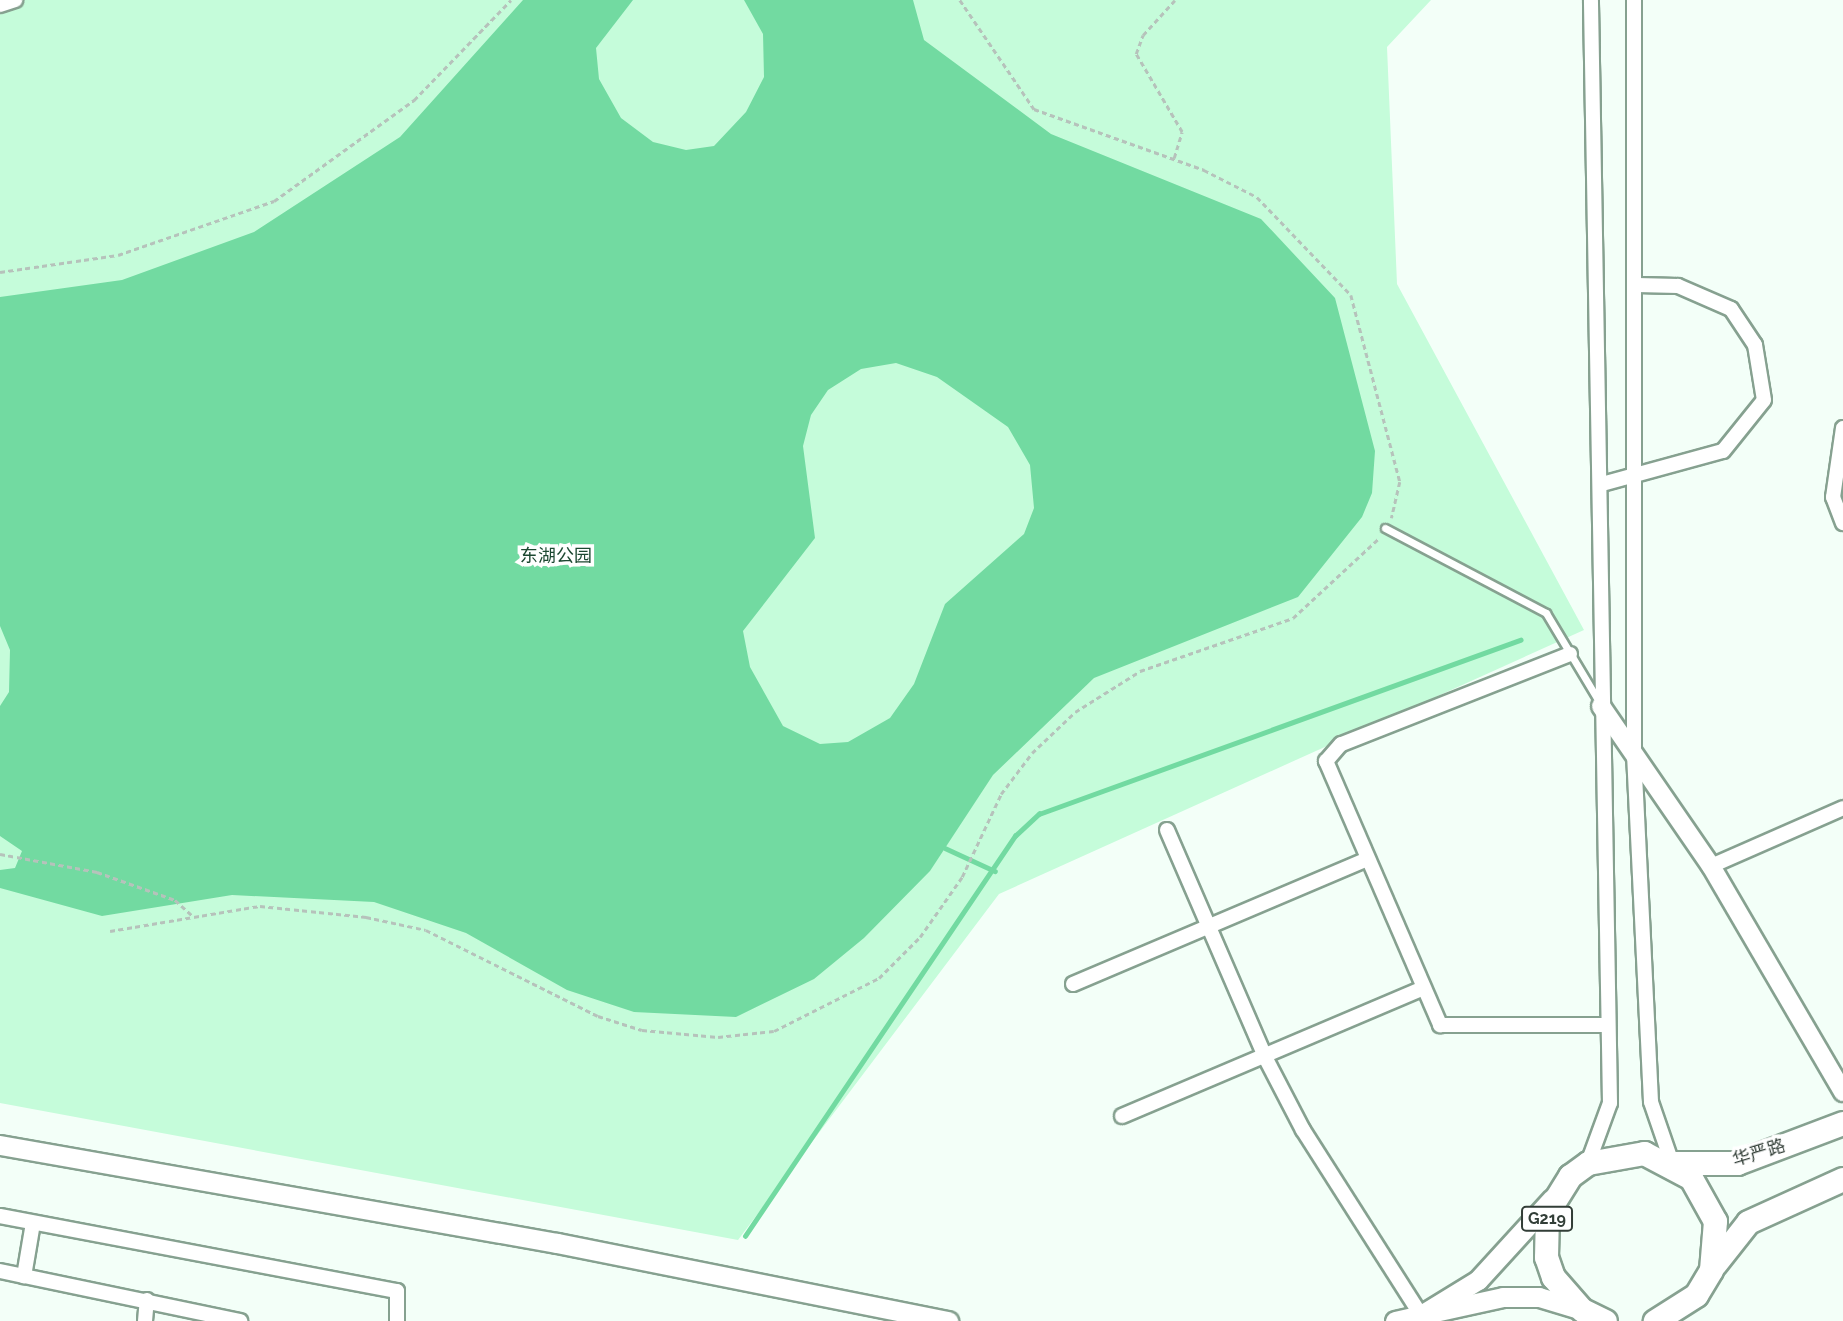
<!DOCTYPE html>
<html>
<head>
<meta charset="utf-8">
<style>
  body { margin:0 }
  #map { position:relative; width:1843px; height:1321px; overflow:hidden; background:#f3fff8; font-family:Raleway,"Noto Sans SC",sans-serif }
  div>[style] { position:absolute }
  .green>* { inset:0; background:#c5fcda }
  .water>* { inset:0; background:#72daa1 }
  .stream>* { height:4.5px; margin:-2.25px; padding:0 2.25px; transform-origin:2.25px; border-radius:2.25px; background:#72daa1 }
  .path>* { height:2.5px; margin-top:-1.25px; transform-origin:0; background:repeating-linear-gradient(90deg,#b6c2bb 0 5px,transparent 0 8.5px) }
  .roads { filter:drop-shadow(2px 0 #86a190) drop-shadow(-2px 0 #86a190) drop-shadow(0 2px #86a190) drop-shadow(0 -2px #86a190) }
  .service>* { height:7px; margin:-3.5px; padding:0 3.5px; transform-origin:3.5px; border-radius:3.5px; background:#fff }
  .minor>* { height:14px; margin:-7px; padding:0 7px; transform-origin:7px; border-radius:7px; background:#fff }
  .tertiary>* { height:18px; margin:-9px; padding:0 9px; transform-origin:9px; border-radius:9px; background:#fff }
  .secondary>* { height:19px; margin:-9.5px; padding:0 9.5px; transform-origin:9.5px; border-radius:9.5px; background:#fff }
  .trunk>* { height:23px; margin:-11.5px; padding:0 11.5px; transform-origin:11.5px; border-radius:11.5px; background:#fff }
  span { translate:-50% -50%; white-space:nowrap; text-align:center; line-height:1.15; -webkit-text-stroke:7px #fff; paint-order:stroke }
  .shield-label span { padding:2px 5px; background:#fff; border:2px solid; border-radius:5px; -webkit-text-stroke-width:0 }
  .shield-label { font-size:16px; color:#323e37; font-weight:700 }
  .park-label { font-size:18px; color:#1c4831 }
  .street-label { font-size:18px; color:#323e37 }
</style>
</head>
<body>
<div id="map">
  <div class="green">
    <div style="clip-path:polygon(17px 0,1431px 0,1387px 47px,1397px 284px,1584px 630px,999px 894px,738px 1240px,0 1103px,0 14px)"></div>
  </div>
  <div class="water">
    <div style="clip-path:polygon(evenodd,523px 0,633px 0,596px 48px,599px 79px,621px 118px,653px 142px,686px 150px,714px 146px,746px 112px,764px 77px,763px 34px,744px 0,913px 0,924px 40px,1051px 134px,1261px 219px,1335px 298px,1375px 451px,1372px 493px,1362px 517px,1298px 597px,1094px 678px,993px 775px,930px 871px,864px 938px,814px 979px,736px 1017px,634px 1012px,567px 990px,466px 933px,374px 902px,232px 895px,102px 916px,0 888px,0 870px,15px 868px,22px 851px,0 836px,0 706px,9px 692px,10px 650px,0 626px,0 297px,122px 280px,254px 232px,400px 137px,523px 0,896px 363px,937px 377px,1008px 427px,1030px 465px,1034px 508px,1024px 534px,945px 604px,914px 684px,890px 718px,848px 742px,820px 744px,783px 726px,750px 667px,743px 631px,815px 538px,803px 446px,811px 415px,828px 390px,861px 369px,896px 363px)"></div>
  </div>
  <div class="stream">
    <div style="left:945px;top:848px;width:55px;rotate:24.7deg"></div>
    <div style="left:745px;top:1236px;width:483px;rotate:-56deg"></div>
    <div style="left:1015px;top:836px;width:33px;rotate:-43deg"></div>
    <div style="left:1039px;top:814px;width:512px;rotate:-19.89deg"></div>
  </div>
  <div class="path">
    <div style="left:960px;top:0;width:132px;rotate:55.8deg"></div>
    <div style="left:1034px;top:109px;width:181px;rotate:19.7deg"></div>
    <div style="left:1204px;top:170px;width:59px;rotate:27deg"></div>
    <div style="left:1257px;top:197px;width:136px;rotate:46.2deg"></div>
    <div style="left:1351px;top:295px;width:193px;rotate:75.3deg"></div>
    <div style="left:1400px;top:482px;width:37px;rotate:103deg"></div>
    <div style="left:1174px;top:158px;width:27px;rotate:-73deg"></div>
    <div style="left:1182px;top:132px;width:91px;rotate:-120.5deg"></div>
    <div style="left:1136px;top:54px;width:20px;rotate:-70deg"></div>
    <div style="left:1143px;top:35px;width:47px;rotate:-47.6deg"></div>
    <div style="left:0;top:272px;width:119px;rotate:-8.2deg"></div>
    <div style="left:118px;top:255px;width:165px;rotate:-19.1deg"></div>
    <div style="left:274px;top:201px;width:173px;rotate:-35.8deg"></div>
    <div style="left:414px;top:100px;width:139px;rotate:-45.9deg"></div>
    <div style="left:0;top:854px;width:99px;rotate:10.5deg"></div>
    <div style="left:97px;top:872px;width:83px;rotate:19.7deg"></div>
    <div style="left:175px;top:900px;width:25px;rotate:42deg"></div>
    <div style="left:110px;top:931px;width:152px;rotate:-9.5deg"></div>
    <div style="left:260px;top:906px;width:107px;rotate:5.9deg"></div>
    <div style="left:366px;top:917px;width:61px;rotate:12.2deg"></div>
    <div style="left:426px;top:930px;width:192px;rotate:26.6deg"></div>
    <div style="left:598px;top:1016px;width:46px;rotate:17.7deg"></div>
    <div style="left:642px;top:1030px;width:76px;rotate:5.3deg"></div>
    <div style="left:718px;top:1037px;width:56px;rotate:-6.1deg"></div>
    <div style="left:774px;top:1031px;width:118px;rotate:-26.8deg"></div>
    <div style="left:879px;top:978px;width:58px;rotate:-45deg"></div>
    <div style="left:920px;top:937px;width:73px;rotate:-55deg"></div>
    <div style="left:962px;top:877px;width:92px;rotate:-64.8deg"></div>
    <div style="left:1001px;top:794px;width:51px;rotate:-52.9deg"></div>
    <div style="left:1032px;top:753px;width:59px;rotate:-43.6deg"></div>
    <div style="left:1075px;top:712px;width:77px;rotate:-32.2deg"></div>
    <div style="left:1140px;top:671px;width:162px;rotate:-19.1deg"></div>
    <div style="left:1293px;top:618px;width:117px;rotate:-42.9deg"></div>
  </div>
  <div class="roads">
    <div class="service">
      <div style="left:1385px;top:528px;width:182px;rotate:27.8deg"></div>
      <div style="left:1546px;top:613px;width:107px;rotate:59.1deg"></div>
    </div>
    <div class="minor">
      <div style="left:1634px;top:0;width:754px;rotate:90deg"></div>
      <div style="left:1634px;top:754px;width:348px;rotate:87.2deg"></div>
      <div style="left:1651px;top:1102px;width:65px;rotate:71deg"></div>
      <div style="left:0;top:5px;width:16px;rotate:-18deg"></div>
      <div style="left:1843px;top:428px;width:70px;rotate:98.2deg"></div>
      <div style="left:1833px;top:497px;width:28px;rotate:69deg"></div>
      <div style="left:1602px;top:484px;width:125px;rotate:-15.3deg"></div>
      <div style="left:1723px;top:451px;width:65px;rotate:-51.2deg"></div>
      <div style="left:1764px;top:400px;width:56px;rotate:-99.3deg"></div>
      <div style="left:1755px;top:345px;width:43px;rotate:-123.7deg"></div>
      <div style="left:1731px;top:309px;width:58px;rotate:-156.5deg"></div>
      <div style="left:1678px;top:286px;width:41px;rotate:-178.6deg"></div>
      <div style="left:1570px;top:654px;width:246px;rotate:158.5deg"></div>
      <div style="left:1341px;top:744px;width:23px;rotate:131deg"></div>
      <div style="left:1326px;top:761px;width:288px;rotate:66.6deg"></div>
      <div style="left:1440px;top:1025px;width:168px"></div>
      <div style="left:1167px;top:830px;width:247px;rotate:66.6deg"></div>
      <div style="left:1265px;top:1057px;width:82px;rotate:62.5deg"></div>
      <div style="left:1303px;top:1130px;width:219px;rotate:57.5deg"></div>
      <div style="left:1711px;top:866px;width:144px;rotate:-23.7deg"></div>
      <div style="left:1073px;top:984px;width:319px;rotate:-23deg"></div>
      <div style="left:1122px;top:1116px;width:327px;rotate:-23deg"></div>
      <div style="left:1588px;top:1163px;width:64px;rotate:-69.9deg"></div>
      <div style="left:1610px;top:1103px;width:1103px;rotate:-90.99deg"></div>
      <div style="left:0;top:1216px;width:404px;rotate:10.7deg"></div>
      <div style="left:397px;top:1291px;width:30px;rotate:90deg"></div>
      <div style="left:33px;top:1223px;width:54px;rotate:99.6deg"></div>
      <div style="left:24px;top:1276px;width:221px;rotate:11.8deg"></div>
      <div style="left:0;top:1271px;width:25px;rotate:12deg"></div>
      <div style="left:145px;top:1321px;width:21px;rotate:-85deg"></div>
    </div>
    <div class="tertiary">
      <div style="left:1601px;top:706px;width:194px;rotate:55.5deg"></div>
      <div style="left:1711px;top:866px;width:262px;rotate:59.7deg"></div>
    </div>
    <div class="secondary">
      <div style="left:0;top:1145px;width:566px;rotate:9.98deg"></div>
      <div style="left:557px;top:1243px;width:399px;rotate:11.3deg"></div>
      <div style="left:1552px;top:1199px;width:110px;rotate:132.4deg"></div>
      <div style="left:1478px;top:1280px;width:67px;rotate:148.4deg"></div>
      <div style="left:1421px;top:1315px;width:84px;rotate:-12.4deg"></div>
      <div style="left:1503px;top:1297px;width:36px"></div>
      <div style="left:1539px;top:1297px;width:45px;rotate:16.8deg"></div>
      <div style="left:1395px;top:1321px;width:27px;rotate:-13deg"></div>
    </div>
    <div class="trunk">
      <div style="left:1672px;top:1163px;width:65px"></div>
      <div style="left:1737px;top:1163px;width:113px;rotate:-20.7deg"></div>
      <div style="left:1715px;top:1264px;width:53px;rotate:-51.8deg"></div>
      <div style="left:1748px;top:1222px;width:104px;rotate:-24.4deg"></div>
      <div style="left:1605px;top:1321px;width:25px;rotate:-154deg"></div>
      <div style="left:1582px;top:1310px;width:44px;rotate:-131.3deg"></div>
      <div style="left:1553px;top:1277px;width:21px;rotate:-109deg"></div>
      <div style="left:1546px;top:1257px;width:44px;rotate:-88.7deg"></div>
      <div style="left:1547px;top:1213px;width:44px;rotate:-58.1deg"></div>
      <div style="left:1570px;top:1176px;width:22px;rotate:-36deg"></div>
      <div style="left:1588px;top:1163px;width:57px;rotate:-10.1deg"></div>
      <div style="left:1644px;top:1153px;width:53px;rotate:28deg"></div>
      <div style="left:1691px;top:1178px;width:49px;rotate:60.8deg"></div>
      <div style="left:1715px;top:1221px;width:49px;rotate:94.7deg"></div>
      <div style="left:1711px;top:1270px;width:29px;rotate:121deg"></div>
      <div style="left:1696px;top:1295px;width:49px;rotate:147.6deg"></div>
    </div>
  </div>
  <div class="shield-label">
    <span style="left:1547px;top:1219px">G219</span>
  </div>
  <div class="park-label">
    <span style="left:556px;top:556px">东湖公园</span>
  </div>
  <div class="street-label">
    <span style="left:1759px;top:1153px;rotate:-17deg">华严路</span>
  </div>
</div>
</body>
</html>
